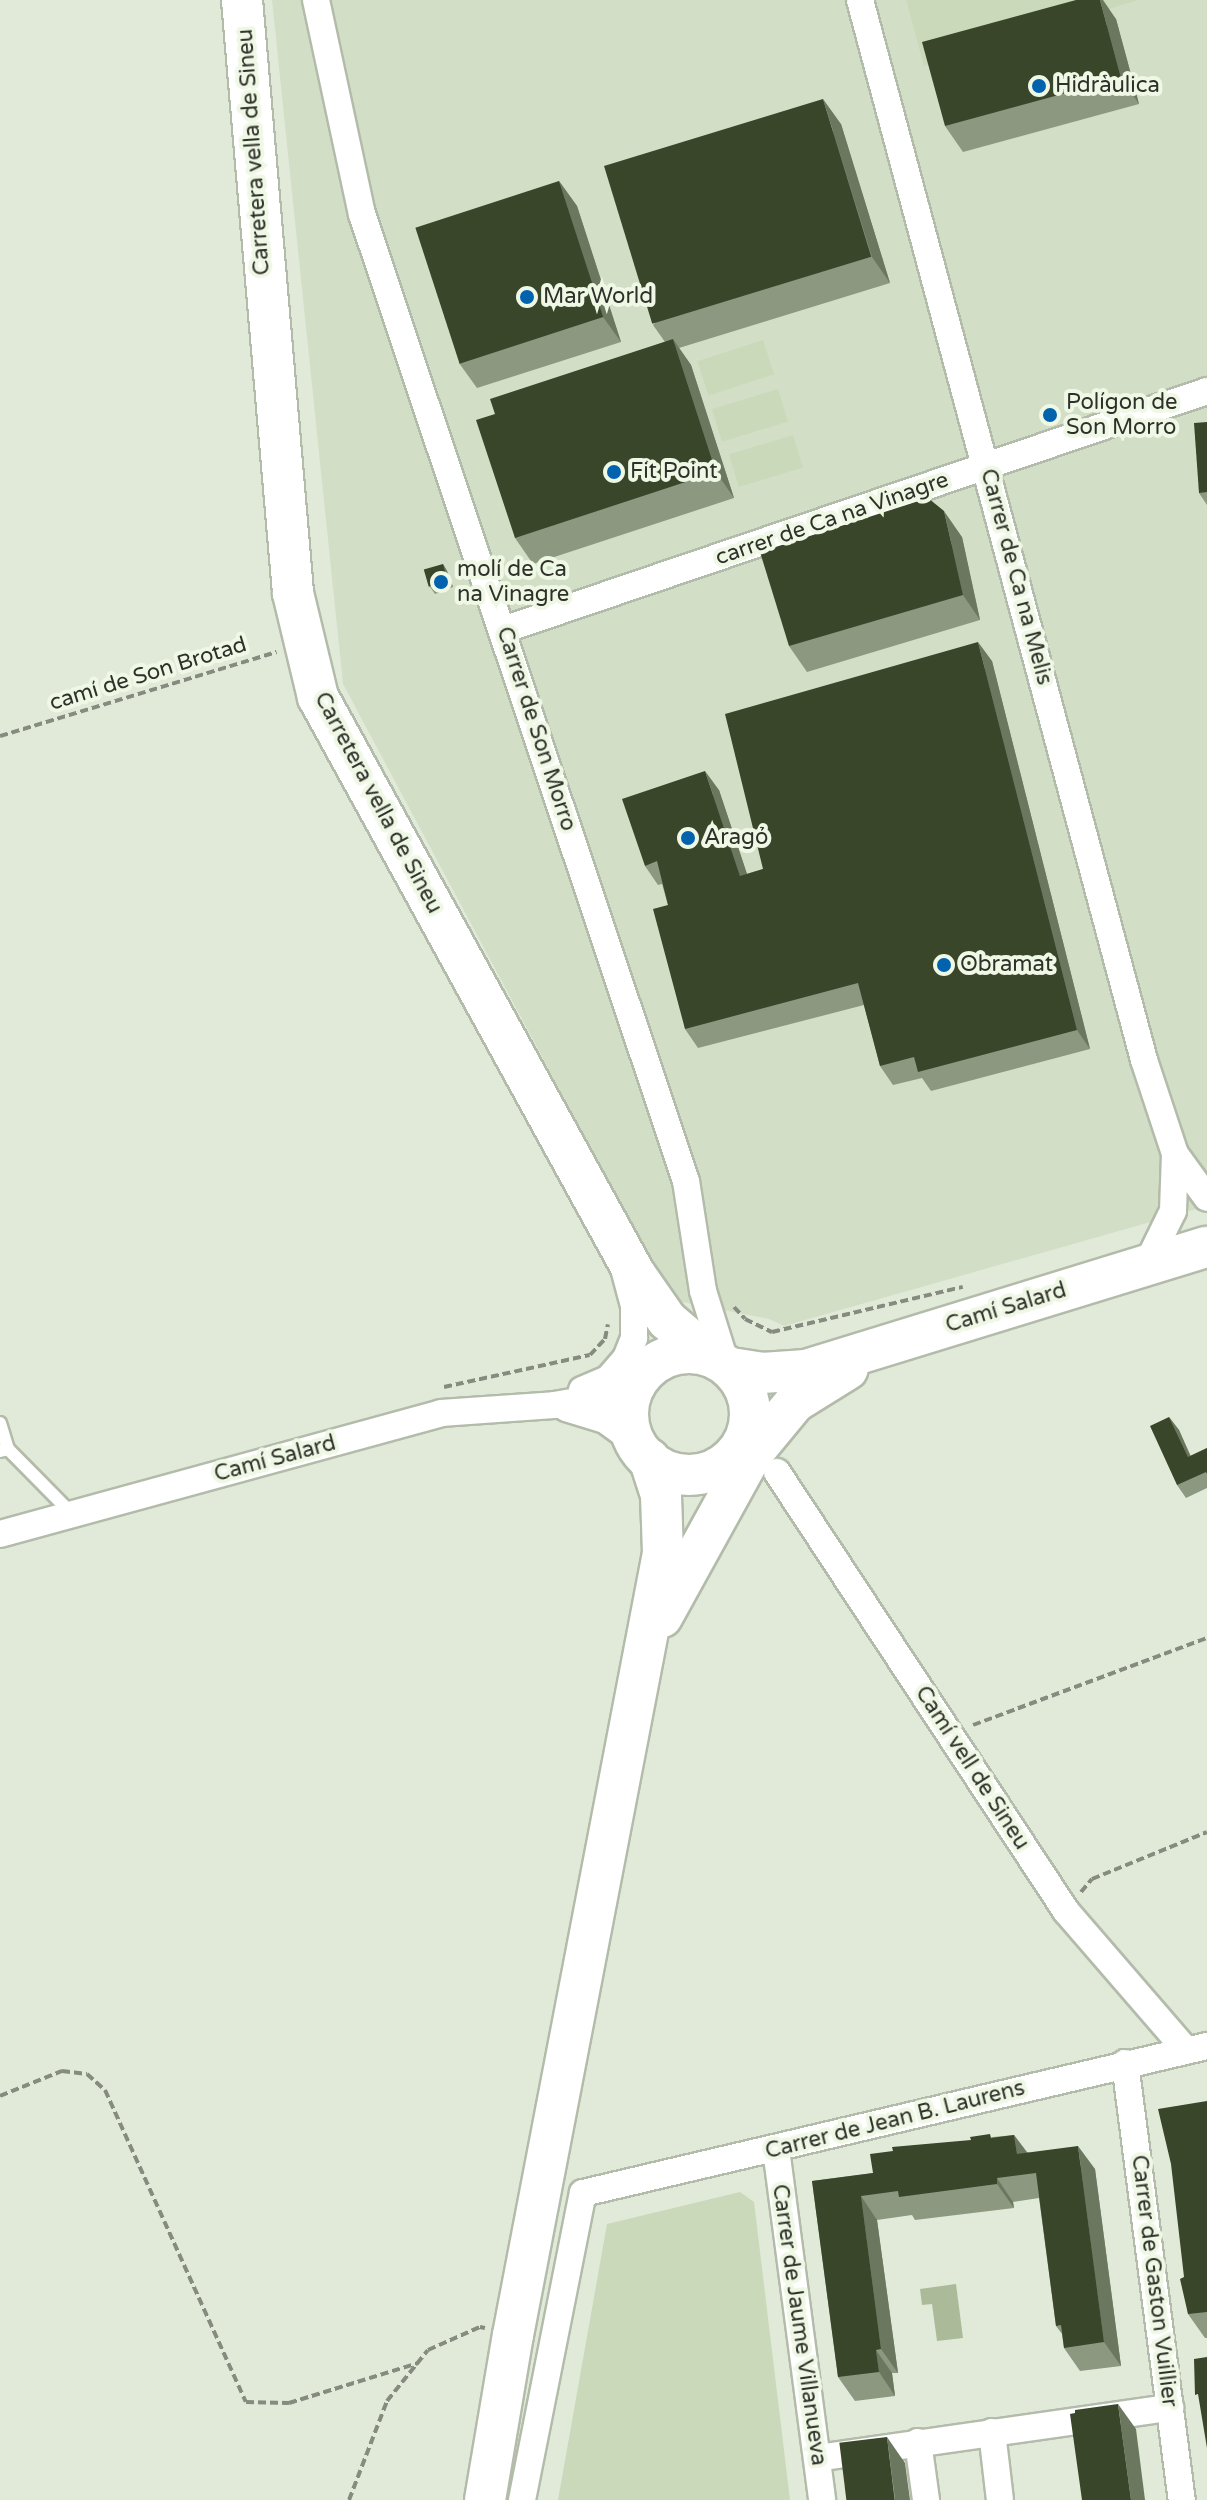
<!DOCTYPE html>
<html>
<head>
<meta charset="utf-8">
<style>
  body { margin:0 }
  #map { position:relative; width:1207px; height:2500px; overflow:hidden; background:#e1ead8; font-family:"Varela Round",sans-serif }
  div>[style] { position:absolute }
  .built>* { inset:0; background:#d3dec6 }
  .green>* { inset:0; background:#cad9b9; transform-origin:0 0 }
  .water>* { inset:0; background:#abba99 }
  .path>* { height:4px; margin-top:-2px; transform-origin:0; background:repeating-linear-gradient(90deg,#858b7f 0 8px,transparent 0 12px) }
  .roads { filter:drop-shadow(2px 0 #b3bbaa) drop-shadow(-2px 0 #b3bbaa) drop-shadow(0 2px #b3bbaa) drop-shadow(0 -2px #b3bbaa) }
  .lane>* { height:12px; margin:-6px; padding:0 6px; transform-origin:6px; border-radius:6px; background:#fff }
  .street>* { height:26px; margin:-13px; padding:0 13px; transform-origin:13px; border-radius:13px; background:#fff }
  .primary>* { height:40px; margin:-20px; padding:0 20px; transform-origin:20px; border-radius:20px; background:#fff }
  .primary>.ring { margin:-20px; padding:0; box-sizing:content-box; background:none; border:40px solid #fff; border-radius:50% }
  .wall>* { inset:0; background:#8d9881 }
  .shaded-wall>* { inset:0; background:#6b775e }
  .building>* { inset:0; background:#39462a; transform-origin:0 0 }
  .dots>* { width:22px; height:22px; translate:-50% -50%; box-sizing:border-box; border:4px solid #eff7e5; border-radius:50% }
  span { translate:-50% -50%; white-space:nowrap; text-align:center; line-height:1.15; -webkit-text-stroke:8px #eff7e5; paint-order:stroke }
  .poi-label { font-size:22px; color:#2e312a }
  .left { translate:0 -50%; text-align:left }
  .street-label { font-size:22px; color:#2e312a }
</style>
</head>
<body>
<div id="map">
  <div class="built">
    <div style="clip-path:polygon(272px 0,1207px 0,1207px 1206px,784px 1326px,769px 1319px,672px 1300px,343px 684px)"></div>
  </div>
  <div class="green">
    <div style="clip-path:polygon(906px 0,1138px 0,924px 66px)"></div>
    <div style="left:763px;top:340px;width:36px;height:69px;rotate:72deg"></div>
    <div style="left:778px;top:389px;width:34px;height:69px;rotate:73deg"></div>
    <div style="left:793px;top:435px;width:34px;height:67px;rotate:73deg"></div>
    <div style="clip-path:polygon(740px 2192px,754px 2202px,790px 2500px,558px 2500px,607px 2224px)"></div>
  </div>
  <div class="water">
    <div style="clip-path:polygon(956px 2284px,963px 2338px,937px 2341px,932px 2304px,922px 2305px,920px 2289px)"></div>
  </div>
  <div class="path">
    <div style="left:0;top:736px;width:289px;rotate:-16.9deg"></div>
    <div style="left:734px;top:1307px;width:16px;rotate:47deg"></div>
    <div style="left:745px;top:1319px;width:30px;rotate:26deg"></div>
    <div style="left:772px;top:1332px;width:196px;rotate:-13.3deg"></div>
    <div style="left:444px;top:1387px;width:149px;rotate:-12.4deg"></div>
    <div style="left:590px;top:1355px;width:22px;rotate:-47deg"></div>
    <div style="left:605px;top:1339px;width:15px;rotate:-79deg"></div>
    <div style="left:973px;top:1725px;width:250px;rotate:-20.4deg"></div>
    <div style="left:1081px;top:1892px;width:17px;rotate:-50deg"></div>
    <div style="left:1092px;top:1879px;width:124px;rotate:-22.2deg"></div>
    <div style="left:0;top:2096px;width:67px;rotate:-22deg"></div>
    <div style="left:62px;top:2071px;width:25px;rotate:7deg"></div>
    <div style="left:87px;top:2074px;width:24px;rotate:42deg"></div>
    <div style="left:105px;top:2090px;width:342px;rotate:65.7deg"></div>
    <div style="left:246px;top:2402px;width:43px;rotate:1.3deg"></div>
    <div style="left:289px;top:2403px;width:135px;rotate:-17.2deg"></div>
    <div style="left:349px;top:2500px;width:106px;rotate:-69deg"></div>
    <div style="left:387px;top:2401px;width:65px;rotate:-51.2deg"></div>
    <div style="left:428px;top:2350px;width:57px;rotate:-23.9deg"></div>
    <div style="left:480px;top:2327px;width:5px;rotate:11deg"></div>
  </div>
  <div class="roads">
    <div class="lane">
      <div style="left:0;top:1423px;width:27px;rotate:73deg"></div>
      <div style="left:0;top:1451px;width:8px;rotate:-14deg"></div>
      <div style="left:8px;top:1449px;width:91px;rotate:45.4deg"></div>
    </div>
    <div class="street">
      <div style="left:316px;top:0;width:219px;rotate:77.9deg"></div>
      <div style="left:362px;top:214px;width:1020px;rotate:71.48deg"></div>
      <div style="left:686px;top:1181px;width:111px;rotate:81.2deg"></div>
      <div style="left:703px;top:1291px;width:73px;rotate:72.6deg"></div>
      <div style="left:860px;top:0;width:1097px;rotate:75deg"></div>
      <div style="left:1144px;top:1060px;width:99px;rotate:71.7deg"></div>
      <div style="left:1175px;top:1154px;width:54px;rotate:54deg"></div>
      <div style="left:503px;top:630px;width:743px;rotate:-18.75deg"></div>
      <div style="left:1146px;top:1266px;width:61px;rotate:-63.9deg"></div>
      <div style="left:1173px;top:1211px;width:57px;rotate:-88deg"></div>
      <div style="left:582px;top:1390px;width:28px;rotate:-23deg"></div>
      <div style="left:608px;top:1379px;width:28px;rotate:-49deg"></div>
      <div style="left:626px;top:1358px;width:22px;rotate:-68deg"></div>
      <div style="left:634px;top:1338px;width:32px;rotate:-90deg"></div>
      <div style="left:634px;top:1306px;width:35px;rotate:-105deg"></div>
      <div style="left:566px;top:1408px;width:41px;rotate:17.1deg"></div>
      <div style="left:605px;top:1420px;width:34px;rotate:36deg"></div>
      <div style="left:777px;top:1472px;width:526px;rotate:56.64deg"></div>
      <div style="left:1066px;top:1911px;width:184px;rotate:49.2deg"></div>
      <div style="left:0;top:1534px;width:457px;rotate:-15.3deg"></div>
      <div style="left:441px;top:1413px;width:113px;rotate:-4deg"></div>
      <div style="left:554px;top:1405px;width:53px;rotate:-9.8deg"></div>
      <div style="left:606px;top:1396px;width:33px;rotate:-23deg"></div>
      <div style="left:1125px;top:2063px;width:441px;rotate:82.6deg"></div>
      <div style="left:776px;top:2149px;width:354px;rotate:82.5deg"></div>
      <div style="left:992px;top:2432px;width:68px;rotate:83.3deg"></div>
      <div style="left:918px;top:2442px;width:59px;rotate:82.1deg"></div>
      <div style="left:817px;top:2458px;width:357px;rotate:-8.1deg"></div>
      <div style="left:522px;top:2500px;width:313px;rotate:-78.8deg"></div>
      <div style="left:583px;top:2193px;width:641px;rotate:-13.26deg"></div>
    </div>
    <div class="primary">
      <div style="left:242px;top:0;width:595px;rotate:85.08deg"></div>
      <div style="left:293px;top:593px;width:107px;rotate:76.5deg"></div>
      <div style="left:318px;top:697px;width:658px;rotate:61.22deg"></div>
      <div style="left:635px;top:1274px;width:56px;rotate:55.2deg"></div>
      <div style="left:667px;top:1320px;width:51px;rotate:40.2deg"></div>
      <div class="ring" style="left:628px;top:1353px;width:82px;height:82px"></div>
      <div style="left:731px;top:1368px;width:31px;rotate:9deg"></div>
      <div style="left:762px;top:1373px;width:44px;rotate:-3.9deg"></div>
      <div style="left:806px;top:1370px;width:419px;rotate:-17.1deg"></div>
      <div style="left:662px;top:1617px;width:186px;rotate:-61.1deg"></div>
      <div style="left:752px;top:1454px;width:67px;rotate:-50.4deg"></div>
      <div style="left:795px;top:1402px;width:62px;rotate:-31.9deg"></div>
      <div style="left:485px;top:2500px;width:167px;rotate:-80.4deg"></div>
      <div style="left:513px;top:2335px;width:796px;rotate:-79.14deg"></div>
      <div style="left:663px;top:1553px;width:58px;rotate:-92deg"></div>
      <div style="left:661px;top:1495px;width:38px;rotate:-108deg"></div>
    </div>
  </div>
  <div class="wall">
    <div style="clip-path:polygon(1116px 19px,1139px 104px,963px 152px,945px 126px)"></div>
    <div style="clip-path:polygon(841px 124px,890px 283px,679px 348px,691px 365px,734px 498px,533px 564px,515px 538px,495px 414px,665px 342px,653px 325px)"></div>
    <div style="clip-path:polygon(559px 181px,577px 206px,621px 342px,477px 388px,459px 363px)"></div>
    <div style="clip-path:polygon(1207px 422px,1207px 505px,1199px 493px)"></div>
    <div style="clip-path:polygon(962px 537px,980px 620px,807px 672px,789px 646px)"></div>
    <div style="clip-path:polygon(443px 564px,447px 571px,453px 587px,435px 594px,430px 587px)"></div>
    <div style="clip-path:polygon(992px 661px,1090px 1049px,931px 1091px,922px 1078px,893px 1085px,880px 1066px,864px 1005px,698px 1048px,685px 1029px,668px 905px,662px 884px,658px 885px,645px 866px,719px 790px,747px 874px,763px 869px)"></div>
    <div style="clip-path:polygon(1169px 1417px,1179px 1430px,1190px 1456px,1207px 1448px,1207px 1488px,1186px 1498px,1177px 1485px)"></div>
    <div style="clip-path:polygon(1207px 2101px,1207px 2338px,1205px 2338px,1188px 2314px,1184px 2277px)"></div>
    <div style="clip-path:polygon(1014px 2135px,1027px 2152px,1095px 2169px,1121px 2366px,1080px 2371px,1064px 2348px,1062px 2334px,1056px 2326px,1039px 2198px,1013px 2202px,1014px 2208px,915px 2220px,912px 2215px,877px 2220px,898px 2373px,892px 2373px,895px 2396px,855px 2401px,838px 2377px,812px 2181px,873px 2173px,993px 2137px)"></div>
  </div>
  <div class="shaded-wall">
    <div style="clip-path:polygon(1100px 0,1103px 0,1116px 19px,1139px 104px,1121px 78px)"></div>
    <div style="clip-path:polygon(823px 99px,841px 124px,890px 283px,872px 257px)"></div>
    <div style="clip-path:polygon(559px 181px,577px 206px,621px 342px,603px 317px)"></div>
    <div style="clip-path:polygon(673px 339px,691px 365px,734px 498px,716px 472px)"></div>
    <div style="clip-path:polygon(944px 511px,962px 537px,980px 620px,963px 595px)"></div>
    <div style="clip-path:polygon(443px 564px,447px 571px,453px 587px,448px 581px)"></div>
    <div style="clip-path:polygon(978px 642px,992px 661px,1090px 1049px,1077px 1030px)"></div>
    <div style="clip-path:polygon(705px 771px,719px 790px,754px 895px,740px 876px)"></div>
    <div style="clip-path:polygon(1169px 1417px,1179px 1430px,1197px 1470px,1188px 1457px)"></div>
    <div style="clip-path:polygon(1014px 2135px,1031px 2158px,1017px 2154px)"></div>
    <div style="clip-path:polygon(1078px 2146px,1095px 2169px,1121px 2366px,1104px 2342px)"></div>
    <div style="clip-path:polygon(997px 2178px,1013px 2202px,1014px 2208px,997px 2184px)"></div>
    <div style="clip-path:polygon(861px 2196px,877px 2220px,898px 2373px,881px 2349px)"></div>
    <div style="clip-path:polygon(876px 2350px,892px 2373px,895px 2396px,879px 2372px)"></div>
    <div style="clip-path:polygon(1118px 2404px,1136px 2429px,1145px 2500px,1131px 2500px)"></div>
    <div style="clip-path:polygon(887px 2437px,905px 2463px,910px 2500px,895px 2500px)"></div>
  </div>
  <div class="building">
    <div style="clip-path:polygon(1076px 0,1100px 0,1121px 78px,945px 126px,922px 42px)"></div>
    <div style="left:823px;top:99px;width:165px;height:229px;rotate:73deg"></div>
    <div style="left:559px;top:181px;width:143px;height:151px;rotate:72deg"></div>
    <div style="clip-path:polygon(673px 339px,716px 472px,515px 538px,476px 420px,495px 414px,490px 399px)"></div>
    <div style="clip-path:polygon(1207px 422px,1207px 492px,1199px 493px,1194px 423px)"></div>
    <div style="clip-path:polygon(928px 498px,944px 511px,963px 595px,789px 646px,760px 552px)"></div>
    <div style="left:443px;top:564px;width:18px;height:20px;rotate:74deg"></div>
    <div style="clip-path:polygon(978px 642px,1077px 1030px,918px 1072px,914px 1057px,880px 1066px,858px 983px,685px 1029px,653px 909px,668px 905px,657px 861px,645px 866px,622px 799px,705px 771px,740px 876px,763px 869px,725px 714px)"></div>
    <div style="clip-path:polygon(1169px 1417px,1188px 1457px,1207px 1448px,1207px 1474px,1206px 1472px,1177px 1485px,1150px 1426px)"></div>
    <div style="clip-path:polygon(1207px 2101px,1207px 2312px,1188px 2314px,1180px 2279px,1184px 2277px,1171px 2164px,1158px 2109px)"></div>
    <div style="clip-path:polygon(990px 2134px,991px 2138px,1014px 2135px,1017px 2154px,1078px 2146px,1104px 2342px,1064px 2348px,1061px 2325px,1056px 2326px,1036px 2173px,997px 2178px,997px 2184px,899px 2197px,898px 2191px,861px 2196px,881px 2349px,876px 2350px,879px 2372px,838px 2377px,812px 2181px,873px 2173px,870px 2154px,893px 2151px,892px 2147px,971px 2140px,970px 2137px)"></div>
    <div style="clip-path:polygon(1207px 2357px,1207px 2448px,1198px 2394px,1195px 2395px,1194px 2359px)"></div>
    <div style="clip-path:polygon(1118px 2404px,1131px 2500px,1082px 2500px,1070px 2414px,1075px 2413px,1075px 2410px)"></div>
    <div style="left:887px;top:2437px;width:64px;height:48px;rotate:83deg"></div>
  </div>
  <div class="dots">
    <div style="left:1039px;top:86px;background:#0162ae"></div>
    <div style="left:527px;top:297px;background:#0162ae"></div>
    <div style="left:1050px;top:415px;background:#0162ae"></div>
    <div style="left:614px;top:472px;background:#0162ae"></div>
    <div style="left:441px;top:582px;background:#0162ae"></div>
    <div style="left:688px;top:838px;background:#0162ae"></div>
    <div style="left:944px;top:965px;background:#0162ae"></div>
  </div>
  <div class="poi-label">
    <span class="left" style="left:1055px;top:86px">Hidràulica</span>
    <span class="left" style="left:543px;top:297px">Mar World</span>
    <span class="left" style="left:1066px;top:415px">Polígon de<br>Son Morro</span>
    <span class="left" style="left:630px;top:472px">Fit Point</span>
    <span class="left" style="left:457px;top:582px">molí de Ca<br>na Vinagre</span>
    <span class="left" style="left:704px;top:838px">Aragó</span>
    <span class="left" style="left:960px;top:965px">Obramat</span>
  </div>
  <div class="street-label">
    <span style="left:254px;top:152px;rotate:-94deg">Carretera vella de Sineu</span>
    <span style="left:832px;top:519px;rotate:-19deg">carrer de Ca na Vinagre</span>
    <span style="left:1016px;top:577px;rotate:75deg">Carrer de Ca na Melis</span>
    <span style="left:148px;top:674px;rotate:-17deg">camí de Son Brotad</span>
    <span style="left:536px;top:729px;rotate:72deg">Carrer de Son Morro</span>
    <span style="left:378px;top:803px;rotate:62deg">Carretera vella de Sineu</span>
    <span style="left:1006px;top:1308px;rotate:-17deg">Camí Salard</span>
    <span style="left:275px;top:1459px;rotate:-15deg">Camí Salard</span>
    <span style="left:972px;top:1768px;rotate:57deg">Camí vell de Sineu</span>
    <span style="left:895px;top:2120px;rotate:-14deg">Carrer de Jean B. Laurens</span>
    <span style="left:1154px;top:2281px;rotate:83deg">Carrer de Gaston Vuillier</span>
    <span style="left:799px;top:2325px;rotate:82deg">Carrer de Jaume Villanueva</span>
  </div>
</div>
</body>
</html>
